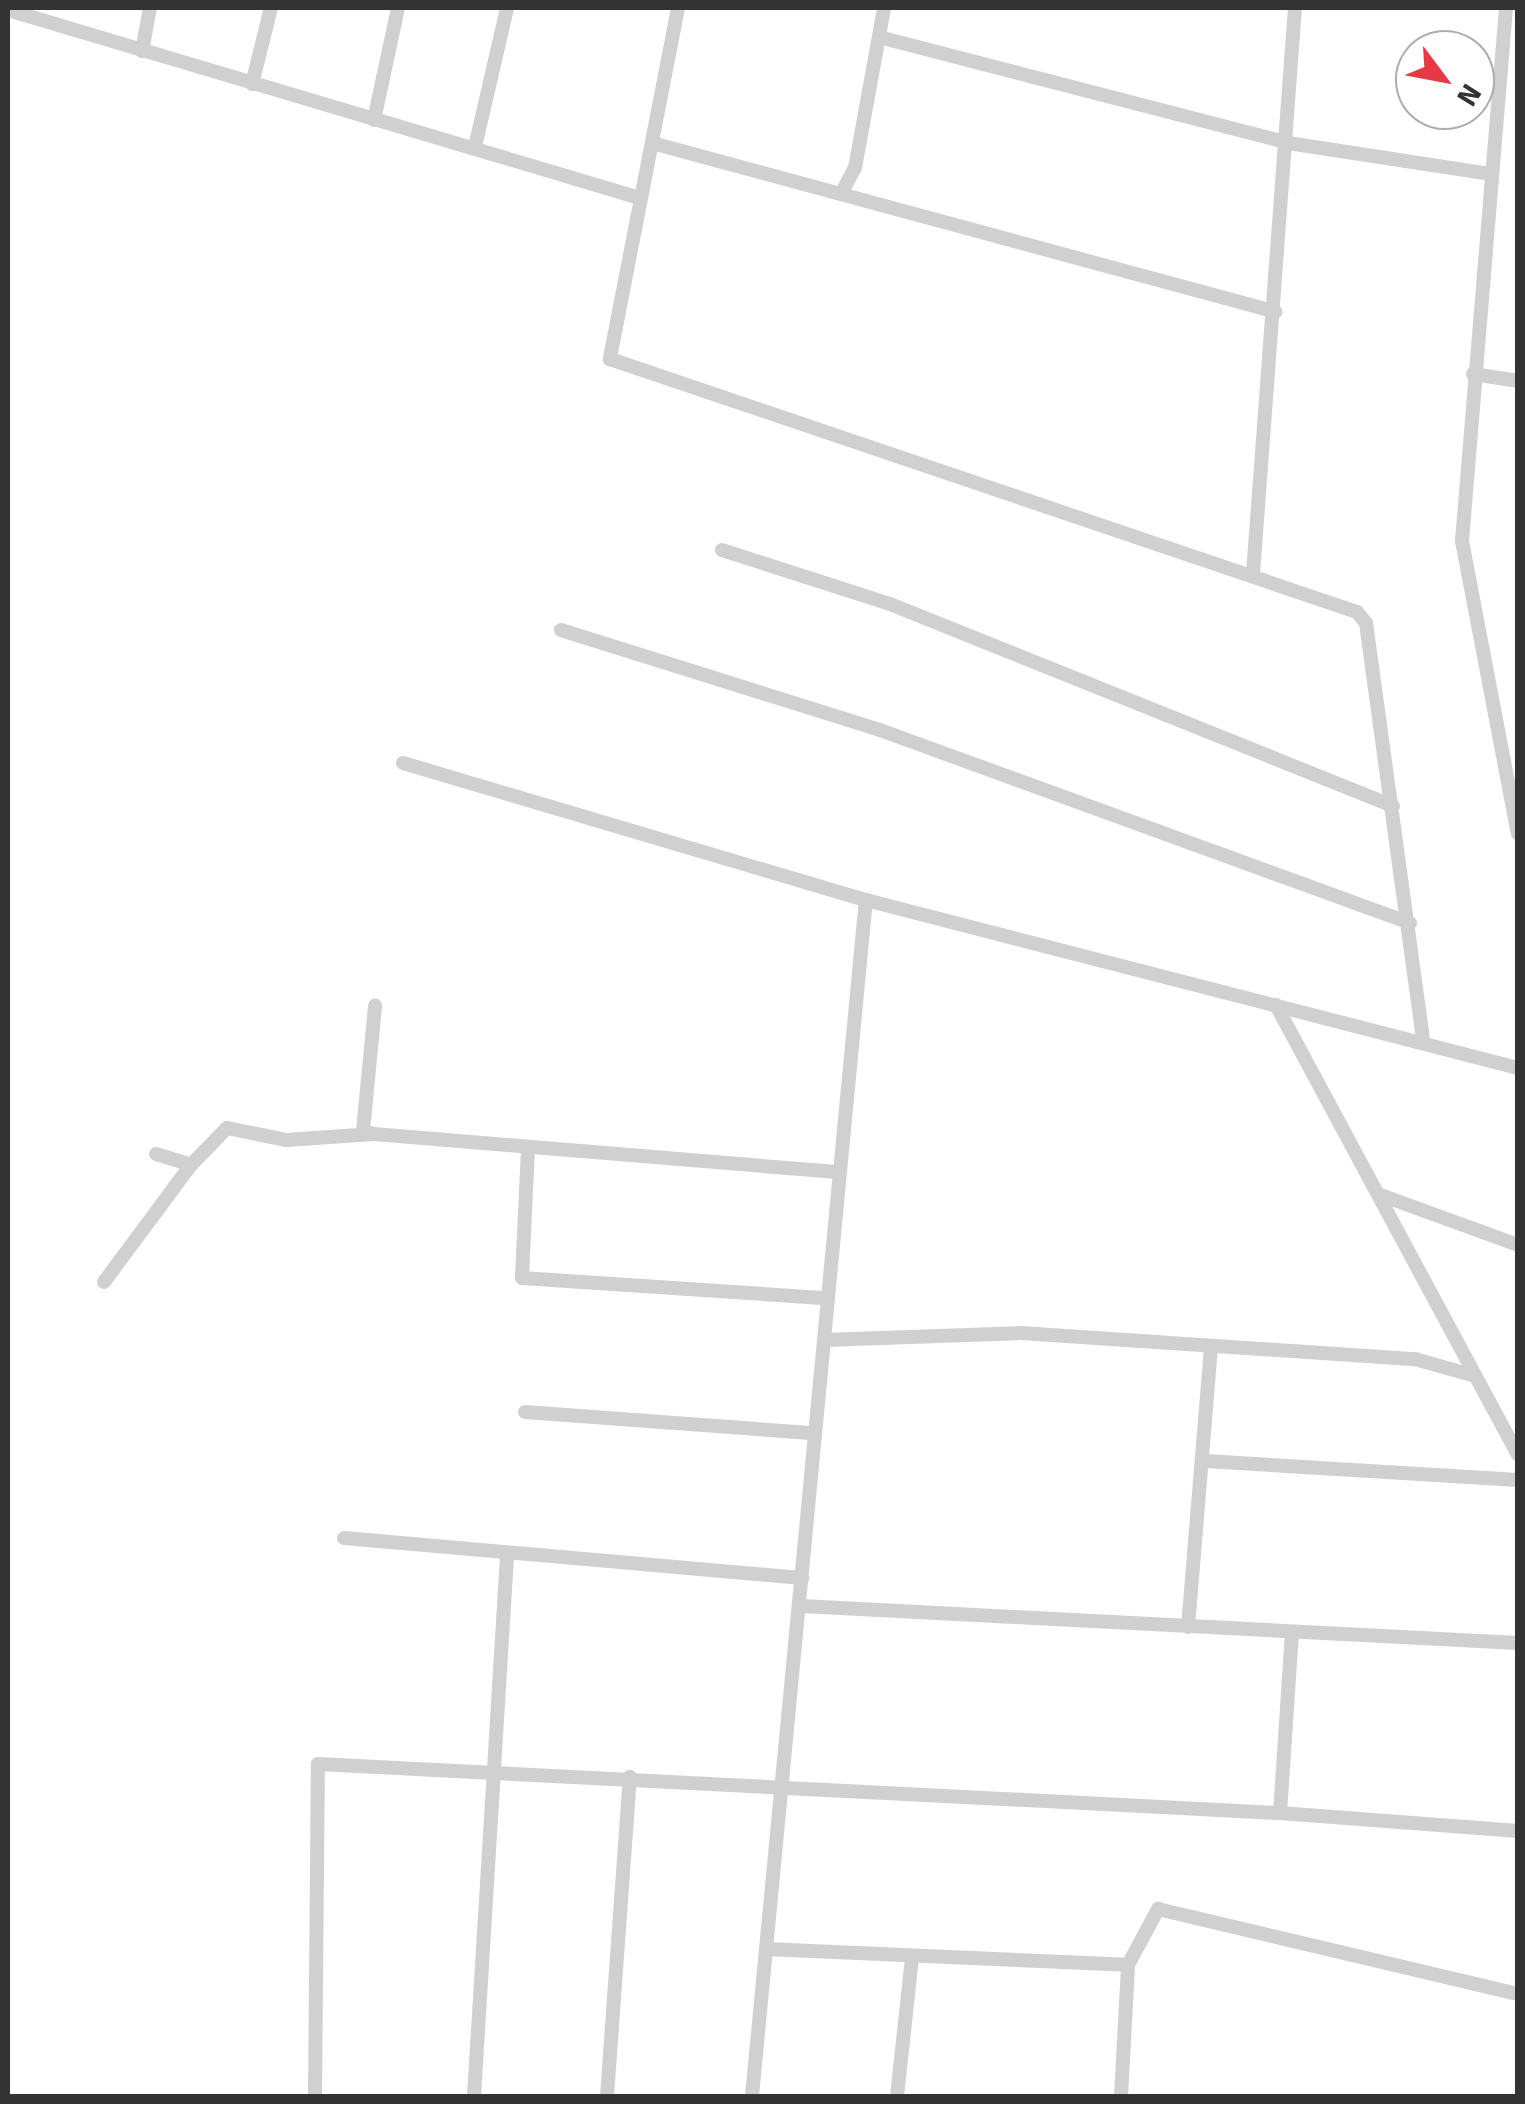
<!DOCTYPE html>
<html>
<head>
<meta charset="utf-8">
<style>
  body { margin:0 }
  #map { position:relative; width:1525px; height:2104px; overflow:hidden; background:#fff; font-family:Signika,sans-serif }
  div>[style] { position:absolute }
  .minor>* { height:14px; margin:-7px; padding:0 7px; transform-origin:7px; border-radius:7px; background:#d0d0d0 }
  span { translate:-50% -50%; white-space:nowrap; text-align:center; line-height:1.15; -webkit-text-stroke:10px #fff; paint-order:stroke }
  .frame { position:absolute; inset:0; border:10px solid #333; pointer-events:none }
  .north { position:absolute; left:1395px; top:30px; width:100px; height:100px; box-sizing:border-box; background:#fff; border:2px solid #adadad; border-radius:50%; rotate:122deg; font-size:28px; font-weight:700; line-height:40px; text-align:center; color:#333 }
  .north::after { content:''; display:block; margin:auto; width:35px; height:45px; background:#e63946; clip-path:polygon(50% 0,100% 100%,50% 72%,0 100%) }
</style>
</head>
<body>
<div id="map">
  <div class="minor">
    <div style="left:678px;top:8px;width:358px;rotate:101deg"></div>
    <div style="left:610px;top:359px;width:789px;rotate:18.71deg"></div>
    <div style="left:1357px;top:612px;width:14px;rotate:51deg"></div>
    <div style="left:1366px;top:623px;width:421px;rotate:82.2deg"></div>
    <div style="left:1506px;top:8px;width:535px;rotate:94.72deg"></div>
    <div style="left:1462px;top:541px;width:298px;rotate:79.2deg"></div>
    <div style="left:8px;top:10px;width:659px;rotate:16.57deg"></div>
    <div style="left:879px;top:37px;width:423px;rotate:14.5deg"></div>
    <div style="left:1288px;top:143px;width:204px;rotate:8.7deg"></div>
    <div style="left:142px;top:51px;width:44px;rotate:-79.5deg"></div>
    <div style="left:252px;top:84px;width:78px;rotate:-76deg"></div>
    <div style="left:374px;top:120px;width:115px;rotate:-77.9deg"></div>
    <div style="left:652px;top:143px;width:646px;rotate:15.15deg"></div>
    <div style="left:475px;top:147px;width:143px;rotate:-77deg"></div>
    <div style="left:842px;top:192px;width:27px;rotate:-62deg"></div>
    <div style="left:855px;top:168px;width:163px;rotate:-79.7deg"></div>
    <div style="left:1473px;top:374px;width:46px;rotate:8.8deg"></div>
    <div style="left:722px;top:550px;width:176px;rotate:17.8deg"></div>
    <div style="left:890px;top:604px;width:542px;rotate:21.88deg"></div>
    <div style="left:1253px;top:574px;width:568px;rotate:-85.76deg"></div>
    <div style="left:561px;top:630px;width:334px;rotate:17.4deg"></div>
    <div style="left:880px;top:730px;width:564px;rotate:20.01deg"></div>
    <div style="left:403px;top:763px;width:483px;rotate:16.5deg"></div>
    <div style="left:866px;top:900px;width:673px;rotate:14.45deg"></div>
    <div style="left:1276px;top:1005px;width:511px;rotate:61.73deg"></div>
    <div style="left:374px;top:1134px;width:465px;rotate:4.7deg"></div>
    <div style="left:528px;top:1149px;width:129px;rotate:92.7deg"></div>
    <div style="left:522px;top:1278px;width:304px;rotate:3.8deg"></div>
    <div style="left:156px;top:1154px;width:37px;rotate:17deg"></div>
    <div style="left:191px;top:1165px;width:52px;rotate:-45.8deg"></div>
    <div style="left:227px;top:1128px;width:60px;rotate:11.5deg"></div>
    <div style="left:286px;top:1140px;width:88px;rotate:-3.9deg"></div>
    <div style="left:374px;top:1134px;width:11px;rotate:-165deg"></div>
    <div style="left:363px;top:1131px;width:126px;rotate:-84.5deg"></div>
    <div style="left:1378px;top:1194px;width:149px;rotate:20deg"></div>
    <div style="left:104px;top:1282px;width:146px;rotate:-53.4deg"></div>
    <div style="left:824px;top:1340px;width:197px;rotate:-2deg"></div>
    <div style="left:1021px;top:1333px;width:395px;rotate:3.8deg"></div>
    <div style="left:1415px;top:1359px;width:62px;rotate:15.8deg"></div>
    <div style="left:525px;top:1412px;width:289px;rotate:4.2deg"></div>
    <div style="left:1206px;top:1461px;width:313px;rotate:3.5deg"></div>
    <div style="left:344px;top:1538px;width:460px;rotate:5deg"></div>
    <div style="left:802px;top:1606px;width:717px;rotate:2.96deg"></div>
    <div style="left:1188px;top:1627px;width:281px;rotate:-85.3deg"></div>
    <div style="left:1280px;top:1813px;width:239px;rotate:4.3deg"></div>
    <div style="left:766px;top:1949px;width:362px;rotate:2.5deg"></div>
    <div style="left:315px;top:2096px;width:332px;rotate:-89.5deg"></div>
    <div style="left:318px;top:1764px;width:963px;rotate:2.92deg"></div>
    <div style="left:1280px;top:1813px;width:181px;rotate:-86.2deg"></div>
    <div style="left:474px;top:2096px;width:540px;rotate:-86.5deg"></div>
    <div style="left:607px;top:2096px;width:320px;rotate:-85.9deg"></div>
    <div style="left:752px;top:2096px;width:1201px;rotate:-84.56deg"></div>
    <div style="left:897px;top:2096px;width:140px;rotate:-83.8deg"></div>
    <div style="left:1121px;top:2096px;width:131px;rotate:-86.9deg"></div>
    <div style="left:1128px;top:1965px;width:64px;rotate:-61.8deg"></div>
    <div style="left:1158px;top:1909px;width:370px;rotate:13.3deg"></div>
  </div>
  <div class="frame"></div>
  <div class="north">N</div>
</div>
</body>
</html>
